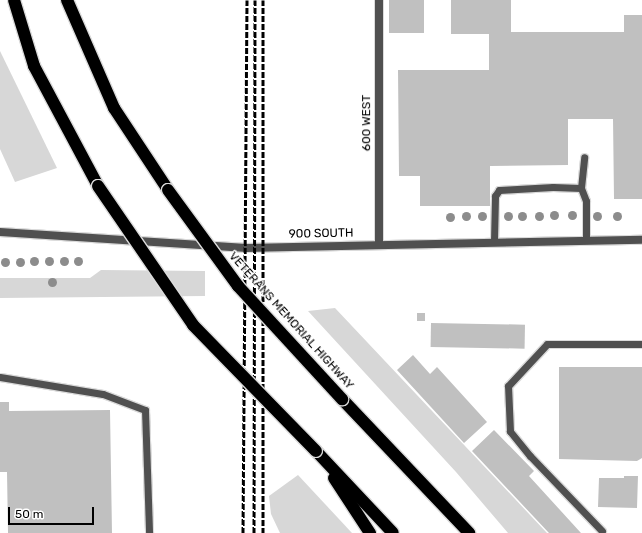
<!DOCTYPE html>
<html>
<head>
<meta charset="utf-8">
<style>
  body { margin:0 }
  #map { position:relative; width:642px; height:533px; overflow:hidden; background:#fff; font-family:Rubik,sans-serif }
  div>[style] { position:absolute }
  .green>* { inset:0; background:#d7d7d7 }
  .building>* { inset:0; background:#c0c0c0; transform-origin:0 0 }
  .roads { filter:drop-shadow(1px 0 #dbdbdb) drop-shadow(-1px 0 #dbdbdb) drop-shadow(0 1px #dbdbdb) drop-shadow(0 -1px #dbdbdb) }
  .service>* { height:7px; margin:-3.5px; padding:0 3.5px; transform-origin:3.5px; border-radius:3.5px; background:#505050 }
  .minor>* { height:8px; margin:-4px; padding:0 4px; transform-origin:4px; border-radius:4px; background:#505050 }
  .tertiary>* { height:8px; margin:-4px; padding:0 4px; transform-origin:4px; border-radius:4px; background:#505050 }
  .motorway>* { height:12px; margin:-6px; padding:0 6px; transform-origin:6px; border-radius:6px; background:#000 }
  .rail>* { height:3px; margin-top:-1.5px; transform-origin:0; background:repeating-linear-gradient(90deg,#000 0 6px,transparent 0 8px) }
  .bridges { filter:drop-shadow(1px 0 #dbdbdb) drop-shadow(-1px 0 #dbdbdb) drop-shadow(0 1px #dbdbdb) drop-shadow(0 -1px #dbdbdb) }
  .motorway-bridge>* { height:12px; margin:-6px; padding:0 6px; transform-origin:6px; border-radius:6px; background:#000 }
  .trees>* { width:9px; height:9px; margin:-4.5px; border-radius:50%; background:#8c8c8c }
  span { translate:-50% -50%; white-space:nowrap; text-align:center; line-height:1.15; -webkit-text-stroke:3px #fff; paint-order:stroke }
  .street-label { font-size:12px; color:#000 }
  .scale { position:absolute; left:8px; top:507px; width:86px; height:18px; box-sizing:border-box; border:2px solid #000; border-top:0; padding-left:5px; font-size:12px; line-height:14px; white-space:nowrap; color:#000; -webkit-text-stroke:3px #fff; paint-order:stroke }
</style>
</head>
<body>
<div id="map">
  <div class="green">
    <div style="clip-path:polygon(0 51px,57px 168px,15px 182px,0 149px)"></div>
    <div style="clip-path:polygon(101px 270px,205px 271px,205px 296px,0 298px,0 278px,90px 278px)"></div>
    <div style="clip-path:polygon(335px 308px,547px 533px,508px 533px,456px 472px,308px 311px)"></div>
    <div style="clip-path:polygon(298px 475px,352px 533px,280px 533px,271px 514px,269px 496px)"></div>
  </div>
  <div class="building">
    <div style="left:389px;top:0;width:35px;height:33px"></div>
    <div style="clip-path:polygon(451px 0,511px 0,511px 32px,624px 32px,624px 15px,642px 15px,642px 199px,614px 199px,613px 119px,568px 119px,568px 165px,490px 166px,490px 206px,420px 206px,420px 176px,399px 176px,398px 70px,489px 70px,489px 34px,451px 34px)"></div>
    <div style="left:417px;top:313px;width:8px;height:8px"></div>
    <div style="left:431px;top:323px;width:94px;height:24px;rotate:1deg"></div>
    <div style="clip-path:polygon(413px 355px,430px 374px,437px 367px,487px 422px,464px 443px,397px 370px)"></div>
    <div style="clip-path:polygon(559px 367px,642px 367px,642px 458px,637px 461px,559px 459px)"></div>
    <div style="clip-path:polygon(0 402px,9px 402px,9px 411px,110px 410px,112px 533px,8px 533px,7px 472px,0 472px)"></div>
    <div style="clip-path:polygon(494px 430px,534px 471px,529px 476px,581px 533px,549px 533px,472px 451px)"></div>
    <div style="clip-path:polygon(624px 476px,638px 476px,637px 508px,598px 507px,599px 478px,624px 478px)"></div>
  </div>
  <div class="roads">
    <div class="service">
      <div style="left:581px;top:188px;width:31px;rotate:-84deg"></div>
      <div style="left:494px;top:241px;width:45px;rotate:-88.7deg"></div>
      <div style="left:495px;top:196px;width:7px;rotate:-56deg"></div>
      <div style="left:499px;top:190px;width:54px;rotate:-3.2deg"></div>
      <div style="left:553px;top:187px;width:28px;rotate:2deg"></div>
      <div style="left:581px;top:188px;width:14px;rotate:69deg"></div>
      <div style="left:586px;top:201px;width:39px;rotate:90deg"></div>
      <div style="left:0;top:377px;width:104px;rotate:9.4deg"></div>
      <div style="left:103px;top:394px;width:45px;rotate:20.9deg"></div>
      <div style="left:145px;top:410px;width:123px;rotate:88.1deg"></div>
      <div style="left:602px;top:531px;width:104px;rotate:-133.8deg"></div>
      <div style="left:530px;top:456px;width:32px;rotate:-129deg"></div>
      <div style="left:510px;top:431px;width:45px;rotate:-92.5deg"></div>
      <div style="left:508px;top:386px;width:57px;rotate:-47.1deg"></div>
      <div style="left:547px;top:344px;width:95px"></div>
    </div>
    <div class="minor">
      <div style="left:379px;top:0;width:245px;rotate:90deg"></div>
    </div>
    <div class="tertiary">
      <div style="left:0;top:232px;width:247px;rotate:3.7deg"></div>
      <div style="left:246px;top:248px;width:396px;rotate:-1.2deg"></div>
    </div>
    <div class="motorway">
      <div style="left:14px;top:0;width:69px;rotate:73.1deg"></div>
      <div style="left:34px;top:66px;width:136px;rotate:61.9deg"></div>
      <div style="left:67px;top:0;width:118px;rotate:66.5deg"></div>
      <div style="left:114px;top:108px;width:98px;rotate:56.6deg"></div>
      <div style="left:342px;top:399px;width:185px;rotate:46.5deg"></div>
      <div style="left:316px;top:451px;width:112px;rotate:46.8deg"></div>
      <div style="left:334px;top:478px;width:66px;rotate:56.8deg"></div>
    </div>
  </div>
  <div class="rail">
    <div style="left:243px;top:533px;width:533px;rotate:-89.57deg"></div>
    <div style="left:254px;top:533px;width:533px;rotate:-89.89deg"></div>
    <div style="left:263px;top:533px;width:533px;rotate:-90deg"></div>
  </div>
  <div class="bridges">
    <div class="motorway-bridge">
      <div style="left:98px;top:186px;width:168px;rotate:55.6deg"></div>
      <div style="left:193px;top:325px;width:176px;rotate:45.7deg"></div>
      <div style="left:168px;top:190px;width:119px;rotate:53.9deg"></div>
      <div style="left:238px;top:286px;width:154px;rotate:47.4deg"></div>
    </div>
  </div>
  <div class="trees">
    <div style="left:554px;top:215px"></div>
    <div style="left:572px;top:215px"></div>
    <div style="left:466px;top:216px"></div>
    <div style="left:482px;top:216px"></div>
    <div style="left:508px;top:216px"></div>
    <div style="left:522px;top:216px"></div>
    <div style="left:539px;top:216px"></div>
    <div style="left:597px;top:216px"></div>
    <div style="left:617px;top:216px"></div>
    <div style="left:450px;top:217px"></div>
    <div style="left:34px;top:261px"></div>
    <div style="left:49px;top:261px"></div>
    <div style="left:64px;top:261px"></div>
    <div style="left:78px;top:261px"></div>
    <div style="left:5px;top:262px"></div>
    <div style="left:20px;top:262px"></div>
    <div style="left:52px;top:282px"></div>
  </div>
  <div class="street-label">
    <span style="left:367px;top:123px;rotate:-90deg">600 WEST</span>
    <span style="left:321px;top:234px;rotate:-1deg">900 SOUTH</span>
    <span style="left:291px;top:321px;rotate:48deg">VETERANS MEMORIAL HIGHWAY</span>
  </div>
  <div class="scale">50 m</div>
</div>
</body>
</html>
